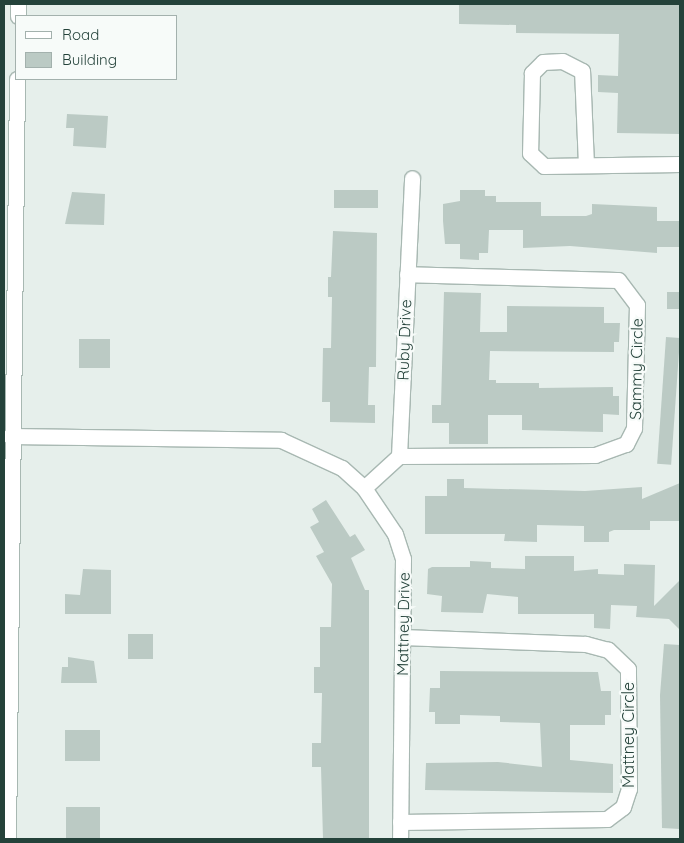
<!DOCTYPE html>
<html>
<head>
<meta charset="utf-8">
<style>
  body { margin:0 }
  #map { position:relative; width:684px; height:843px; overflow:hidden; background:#e6efeb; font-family:Quicksand,sans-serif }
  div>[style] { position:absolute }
  .building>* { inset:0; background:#bbcac4; transform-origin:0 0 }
  .roads { filter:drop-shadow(1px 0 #a8b8b2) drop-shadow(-1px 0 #a8b8b2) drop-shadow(0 1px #a8b8b2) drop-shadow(0 -1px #a8b8b2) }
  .minor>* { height:15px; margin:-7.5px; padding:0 7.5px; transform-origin:7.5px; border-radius:7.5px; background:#fff }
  span { translate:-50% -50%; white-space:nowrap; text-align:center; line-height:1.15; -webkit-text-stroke:4.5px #f7fbf9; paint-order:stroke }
  .street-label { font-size:16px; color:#24423a }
  .frame { position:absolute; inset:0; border:5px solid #24423a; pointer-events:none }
  .legend { position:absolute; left:15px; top:15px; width:162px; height:65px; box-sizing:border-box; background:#f7fbf9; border:1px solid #a3b1ad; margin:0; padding:6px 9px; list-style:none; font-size:15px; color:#24423a }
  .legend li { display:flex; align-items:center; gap:10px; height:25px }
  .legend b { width:25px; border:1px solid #a3b1ad }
</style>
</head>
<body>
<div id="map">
  <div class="building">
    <div style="clip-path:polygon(459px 4px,680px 4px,680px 134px,617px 133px,618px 93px,598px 92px,598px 75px,618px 76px,619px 34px,516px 33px,516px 25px,459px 24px)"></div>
    <div style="clip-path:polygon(67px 114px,108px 116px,106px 148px,73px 146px,74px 128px,66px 128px)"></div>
    <div style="left:334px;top:190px;width:44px;height:18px"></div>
    <div style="clip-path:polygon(460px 190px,485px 190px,485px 196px,496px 196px,496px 202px,541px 202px,541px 216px,586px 216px,592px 214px,592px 204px,657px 207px,657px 221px,680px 221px,680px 247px,657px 247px,657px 253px,570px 246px,523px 248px,523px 230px,489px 230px,488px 253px,479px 253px,479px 260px,460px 259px,460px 244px,445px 244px,443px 221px,443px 204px,460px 201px)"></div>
    <div style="clip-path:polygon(72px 192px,105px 194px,104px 225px,65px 224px)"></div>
    <div style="clip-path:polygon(333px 231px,377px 233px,376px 367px,369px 367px,368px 405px,375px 405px,375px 423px,330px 422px,330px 402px,322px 402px,323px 348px,331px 348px,332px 297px,328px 297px,328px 277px,331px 277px)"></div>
    <div style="clip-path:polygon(444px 292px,481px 293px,480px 332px,507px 332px,507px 306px,604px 307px,604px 323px,620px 323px,619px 342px,614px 342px,614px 352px,490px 351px,489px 380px,496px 380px,496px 383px,539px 383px,539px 388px,613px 387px,613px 396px,619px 396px,619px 415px,603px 414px,603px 432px,522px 430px,522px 415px,488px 415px,488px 444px,449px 444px,449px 423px,432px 423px,432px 405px,441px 405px)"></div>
    <div style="left:667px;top:292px;width:13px;height:17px"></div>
    <div style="left:666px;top:337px;width:14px;height:127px;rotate:4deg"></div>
    <div style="left:79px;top:339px;width:31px;height:29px"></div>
    <div style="clip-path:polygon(447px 479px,464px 479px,464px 488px,585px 491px,642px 487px,642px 499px,680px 483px,680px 521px,650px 521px,650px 530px,614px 530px,609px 532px,609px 542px,584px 542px,584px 526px,537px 525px,537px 542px,504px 541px,505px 534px,425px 534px,425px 496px,447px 496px)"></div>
    <div style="clip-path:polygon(326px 500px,350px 537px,355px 534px,365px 550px,351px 558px,365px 590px,369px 590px,369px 839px,323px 839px,321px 767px,312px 767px,312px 743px,321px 743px,322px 693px,314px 693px,314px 667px,320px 667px,320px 627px,331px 627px,332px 584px,316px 556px,324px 552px,310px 527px,319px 522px,312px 509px)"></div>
    <div style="clip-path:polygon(525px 556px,574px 556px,574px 571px,598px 569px,598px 574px,624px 575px,624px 564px,655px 565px,654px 606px,680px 580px,680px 630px,669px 619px,636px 617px,637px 606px,611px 605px,610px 629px,594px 628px,594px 614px,518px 614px,518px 597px,487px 594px,483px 613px,441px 612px,442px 596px,427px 594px,428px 569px,432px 567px,470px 567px,470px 561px,491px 562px,491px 568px,525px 569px)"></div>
    <div style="clip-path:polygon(83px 569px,111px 570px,111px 614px,65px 614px,65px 594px,80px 595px)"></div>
    <div style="left:128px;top:634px;width:25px;height:25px"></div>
    <div style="clip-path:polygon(664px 644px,680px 645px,680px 829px,662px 828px,660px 695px)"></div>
    <div style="clip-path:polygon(68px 657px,94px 661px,97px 683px,61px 683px,62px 667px,68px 667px)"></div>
    <div style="clip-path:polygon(440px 671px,598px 672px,601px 691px,611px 691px,611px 715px,605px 715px,605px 725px,570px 725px,570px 760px,613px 764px,613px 793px,425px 790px,426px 763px,498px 762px,542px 767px,540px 723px,500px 722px,500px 716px,460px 715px,460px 724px,435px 724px,435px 712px,429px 712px,430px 688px,440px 688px)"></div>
    <div style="left:65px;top:730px;width:35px;height:31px"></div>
    <div style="left:66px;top:807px;width:34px;height:31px"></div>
  </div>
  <div class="roads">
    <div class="minor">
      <div style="left:18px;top:16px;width:12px;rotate:-90deg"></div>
      <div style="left:586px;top:165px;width:94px;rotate:-92.4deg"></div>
      <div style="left:582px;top:71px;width:22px;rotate:-153deg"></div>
      <div style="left:562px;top:61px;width:19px;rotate:177deg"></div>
      <div style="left:543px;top:62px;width:16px;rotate:135deg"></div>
      <div style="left:532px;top:73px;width:80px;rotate:91.4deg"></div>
      <div style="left:530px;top:153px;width:19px;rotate:43deg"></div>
      <div style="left:544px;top:166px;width:136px;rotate:-0.8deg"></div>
      <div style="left:10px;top:436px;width:271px;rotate:0.8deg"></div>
      <div style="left:281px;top:440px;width:67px;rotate:24.7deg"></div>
      <div style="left:342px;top:468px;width:30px;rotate:42deg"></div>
      <div style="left:364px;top:488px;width:55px;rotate:56deg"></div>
      <div style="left:395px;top:534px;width:26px;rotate:72deg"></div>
      <div style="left:403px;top:559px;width:280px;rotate:90.6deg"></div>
      <div style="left:399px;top:456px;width:196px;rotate:-0.3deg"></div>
      <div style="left:595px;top:455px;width:33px;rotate:-20deg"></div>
      <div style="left:626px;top:444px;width:18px;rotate:-63deg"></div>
      <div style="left:634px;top:428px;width:123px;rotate:-88.6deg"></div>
      <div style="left:637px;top:305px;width:31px;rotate:-127deg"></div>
      <div style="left:618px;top:280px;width:211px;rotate:-178.4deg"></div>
      <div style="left:364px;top:488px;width:47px;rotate:-42.4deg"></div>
      <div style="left:399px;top:456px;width:278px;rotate:-87.3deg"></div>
      <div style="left:400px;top:822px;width:207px;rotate:-0.8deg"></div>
      <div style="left:607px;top:819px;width:20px;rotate:-37deg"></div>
      <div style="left:623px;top:807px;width:19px;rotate:-72deg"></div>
      <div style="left:629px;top:789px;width:120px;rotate:-90.5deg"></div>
      <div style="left:628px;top:669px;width:28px;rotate:-136deg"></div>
      <div style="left:608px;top:650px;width:24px;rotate:-165deg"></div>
      <div style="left:585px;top:644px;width:182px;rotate:-177.8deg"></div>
      <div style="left:8px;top:839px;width:760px;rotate:-89.32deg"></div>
    </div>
  </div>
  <div class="street-label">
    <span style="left:404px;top:340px;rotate:-88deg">Ruby Drive</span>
    <span style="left:636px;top:369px;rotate:-89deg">Sammy Circle</span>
    <span style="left:403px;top:624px;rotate:-89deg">Mattney Drive</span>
    <span style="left:628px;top:735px;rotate:-90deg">Mattney Circle</span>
  </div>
  <div class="frame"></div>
  <ul class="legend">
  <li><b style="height:6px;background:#fff"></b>Road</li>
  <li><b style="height:14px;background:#bbcac4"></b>Building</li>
  </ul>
</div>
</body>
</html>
